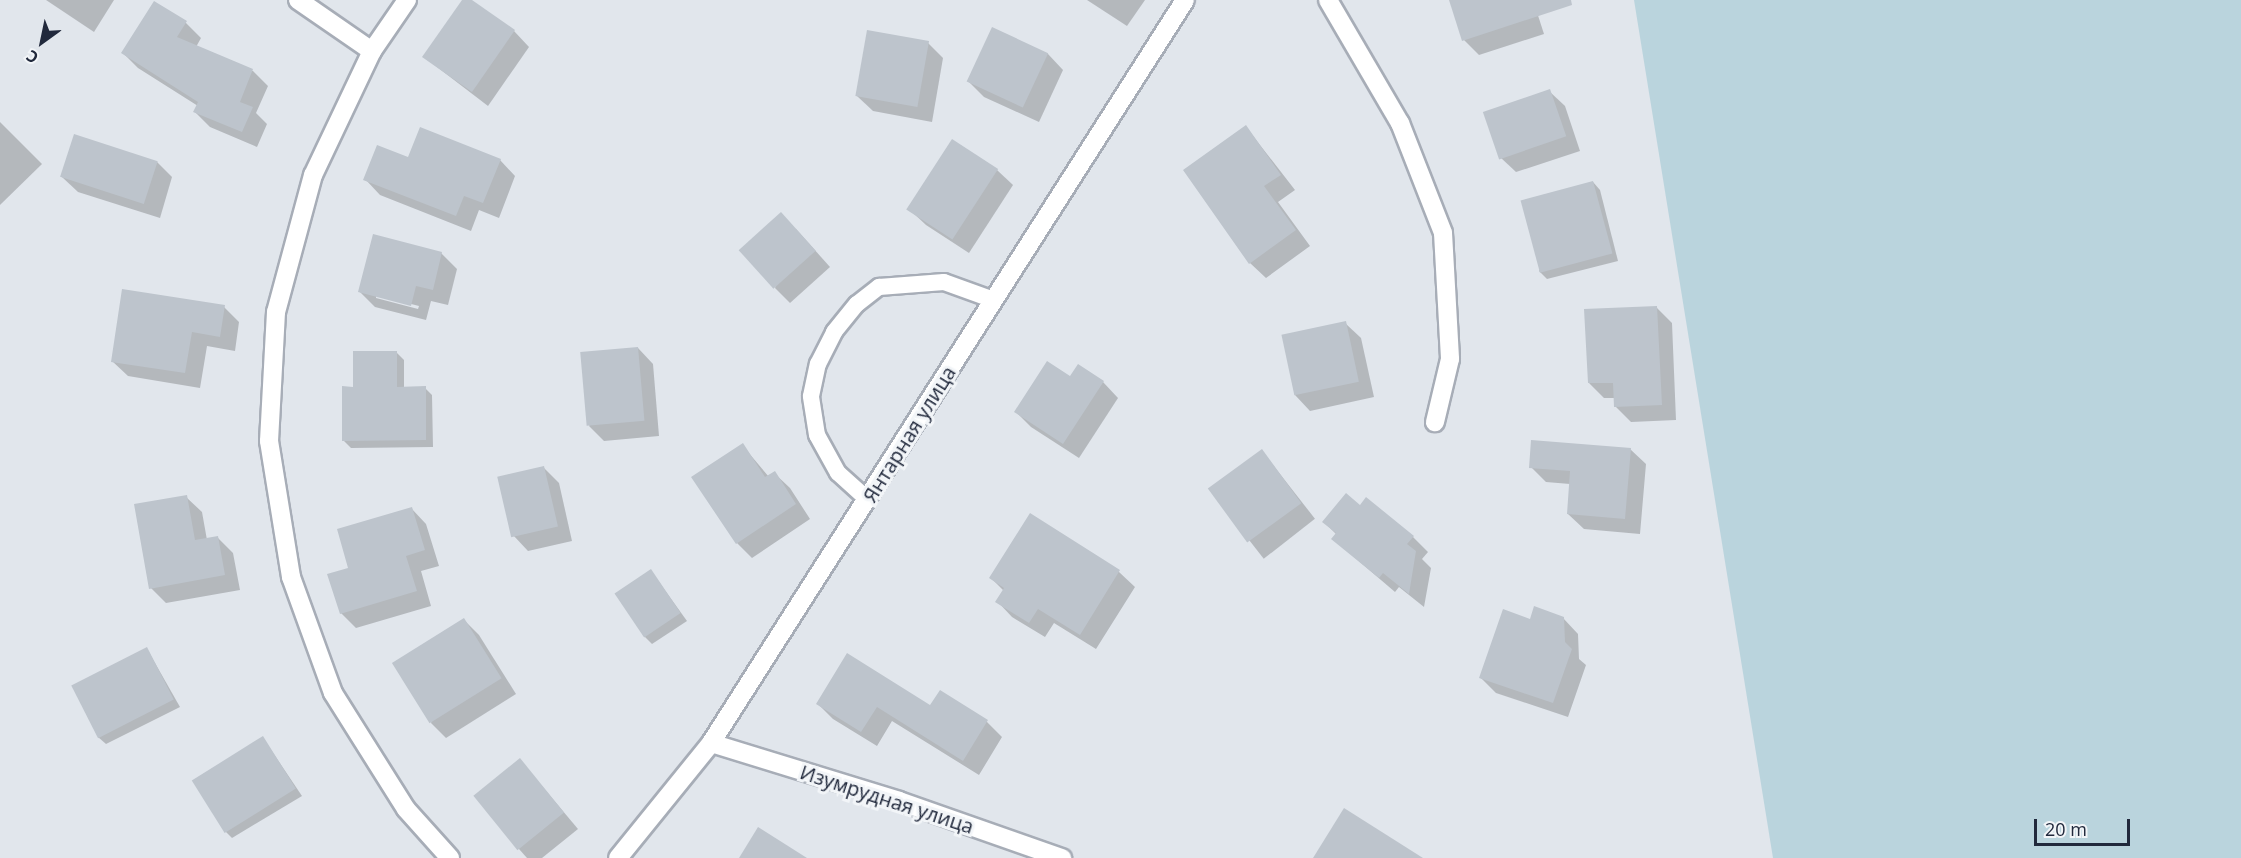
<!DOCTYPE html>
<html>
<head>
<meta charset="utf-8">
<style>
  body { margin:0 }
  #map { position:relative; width:2241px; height:858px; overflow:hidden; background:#e1e6ec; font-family:"Open Sans",sans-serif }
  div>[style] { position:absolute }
  .green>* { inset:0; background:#bad4dd }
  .shadow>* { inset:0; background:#0003; transform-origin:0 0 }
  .building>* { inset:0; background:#bdc4cc; transform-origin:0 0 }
  .roads { filter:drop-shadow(2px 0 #a7adb7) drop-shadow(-2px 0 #a7adb7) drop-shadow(0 2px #a7adb7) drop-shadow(0 -2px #a7adb7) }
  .lane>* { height:16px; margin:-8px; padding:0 8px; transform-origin:8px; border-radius:8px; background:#fff }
  .street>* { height:18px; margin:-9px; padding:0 9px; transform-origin:9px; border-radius:9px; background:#fff }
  span { translate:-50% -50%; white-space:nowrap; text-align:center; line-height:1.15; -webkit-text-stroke:6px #f2f5f8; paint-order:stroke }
  .street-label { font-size:20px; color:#21293c }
  .north { position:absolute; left:12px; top:12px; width:60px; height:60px; -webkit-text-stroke:4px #f2f5f8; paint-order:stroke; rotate:213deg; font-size:16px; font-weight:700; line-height:24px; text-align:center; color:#21293c }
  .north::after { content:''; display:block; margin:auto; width:21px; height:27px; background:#21293c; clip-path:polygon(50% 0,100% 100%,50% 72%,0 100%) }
  .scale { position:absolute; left:2034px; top:819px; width:96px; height:27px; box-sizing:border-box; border:3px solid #21293c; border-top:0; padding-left:8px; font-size:18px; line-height:21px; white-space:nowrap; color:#21293c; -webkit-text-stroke:4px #f2f5f8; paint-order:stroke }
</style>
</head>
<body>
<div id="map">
  <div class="green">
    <div style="clip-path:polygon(1634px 0,2241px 0,2241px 858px,1773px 858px)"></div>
  </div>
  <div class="shadow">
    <div style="clip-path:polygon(46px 0,114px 0,94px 32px)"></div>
    <div style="clip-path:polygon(464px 0,514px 31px,529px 47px,488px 106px,424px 57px)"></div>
    <div style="clip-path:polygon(1087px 0,1145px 0,1127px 26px)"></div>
    <div style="clip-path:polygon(1451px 0,1533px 0,1544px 34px,1479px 55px,1464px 40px)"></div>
    <div style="clip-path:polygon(155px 3px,186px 23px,201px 38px,196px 47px,253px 71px,268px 86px,256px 113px,267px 124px,257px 147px,210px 127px,195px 112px,198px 106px,138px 68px,123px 53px)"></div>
    <div style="clip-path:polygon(993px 29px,1048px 54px,1063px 70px,1039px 122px,984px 97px,969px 82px)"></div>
    <div style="clip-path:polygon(928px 43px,943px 58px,932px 122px,873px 111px,857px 96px)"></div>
    <div style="clip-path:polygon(1549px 91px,1565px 106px,1580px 151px,1516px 172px,1500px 157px)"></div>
    <div style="clip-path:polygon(0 122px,42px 164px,0 205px)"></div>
    <div style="clip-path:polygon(1246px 127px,1295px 190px,1278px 202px,1310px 246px,1266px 278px,1250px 263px)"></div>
    <div style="clip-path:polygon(953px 141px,997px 170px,1013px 185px,969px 253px,926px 225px,910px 210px)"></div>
    <div style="clip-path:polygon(409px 159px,500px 160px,515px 176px,499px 218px,479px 210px,471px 231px,380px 195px,365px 179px)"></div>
    <div style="clip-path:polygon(157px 162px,172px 177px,160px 218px,78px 192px,62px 177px)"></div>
    <div style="clip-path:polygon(1593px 182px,1600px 190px,1618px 261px,1547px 279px,1539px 271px)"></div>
    <div style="clip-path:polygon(796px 229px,830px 267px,790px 303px,775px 288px)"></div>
    <div style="clip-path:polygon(evenodd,441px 253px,457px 269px,448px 305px,431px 301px,426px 320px,375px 307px,360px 292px,441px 253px,376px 295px,419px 306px,418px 309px,376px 298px,376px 295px)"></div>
    <div style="clip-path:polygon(224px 307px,239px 322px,235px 351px,207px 346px,200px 388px,128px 376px,112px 361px)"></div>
    <div style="clip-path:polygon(1657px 308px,1672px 323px,1676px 420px,1631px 422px,1615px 406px,1615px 398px,1604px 398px,1589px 383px)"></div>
    <div style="clip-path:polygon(1345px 323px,1361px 338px,1374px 397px,1310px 411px,1295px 395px)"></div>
    <div style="clip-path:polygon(638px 348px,653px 364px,659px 436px,604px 441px,589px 426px)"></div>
    <div style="clip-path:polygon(396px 352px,404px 360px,404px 388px,425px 388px,432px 395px,433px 447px,351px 448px,343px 440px,355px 388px)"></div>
    <div style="clip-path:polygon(1071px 378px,1103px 382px,1118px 398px,1079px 458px,1031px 427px,1016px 412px)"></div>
    <div style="clip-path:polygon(742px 445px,769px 477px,774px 473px,790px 488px,810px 519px,752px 558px,737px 543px)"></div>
    <div style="clip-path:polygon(1630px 449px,1646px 464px,1640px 534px,1584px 529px,1568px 514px,1570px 484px,1546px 482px,1531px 467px)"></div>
    <div style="left:1262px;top:451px;width:86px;height:65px;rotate:52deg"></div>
    <div style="clip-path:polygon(544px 468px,559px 483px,572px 541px,528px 551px,513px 535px)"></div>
    <div style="clip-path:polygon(186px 497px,202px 512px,207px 540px,218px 538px,233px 553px,240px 590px,166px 603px,151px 588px)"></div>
    <div style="clip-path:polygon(1360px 507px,1413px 537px,1428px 552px,1422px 559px,1431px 568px,1424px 607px,1399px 587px,1395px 592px,1333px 539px,1337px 535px,1324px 522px)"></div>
    <div style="clip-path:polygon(411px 508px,426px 524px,439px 566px,421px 571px,431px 606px,356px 628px,341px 613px,350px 569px)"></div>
    <div style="clip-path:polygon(1030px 515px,1119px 572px,1135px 587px,1096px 649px,1054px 623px,1045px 637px,1012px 617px,997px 601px,1004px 591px,991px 578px)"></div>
    <div style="clip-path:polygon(651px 571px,687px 621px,652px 644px,645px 637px)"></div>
    <div style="clip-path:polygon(1563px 618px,1578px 634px,1579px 659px,1586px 665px,1568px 717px,1496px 693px,1481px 678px,1531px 621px)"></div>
    <div style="clip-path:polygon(464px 620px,479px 635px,516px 694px,446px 738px,431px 723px)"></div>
    <div style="clip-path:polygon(147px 649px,180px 707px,106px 744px,98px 737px)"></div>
    <div style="clip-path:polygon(818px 704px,931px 707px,987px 722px,1002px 737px,979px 775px,892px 721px,877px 746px,833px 719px)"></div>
    <div style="clip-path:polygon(263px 738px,302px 796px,232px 838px,225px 831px)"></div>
    <div style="clip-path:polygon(520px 760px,578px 829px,542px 858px,527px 858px,519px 849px)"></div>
  </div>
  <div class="building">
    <div style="clip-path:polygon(462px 0,472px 0,515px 30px,472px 92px,422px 57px)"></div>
    <div style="clip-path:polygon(1449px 0,1571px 0,1572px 5px,1462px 41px)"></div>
    <div style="clip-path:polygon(154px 1px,187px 21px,177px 37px,253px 69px,240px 102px,253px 107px,242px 132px,193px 112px,198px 102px,121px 53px)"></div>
    <div style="left:992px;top:27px;width:62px;height:60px;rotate:25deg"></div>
    <div style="left:867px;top:30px;width:63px;height:67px;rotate:10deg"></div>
    <div style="left:1550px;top:89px;width:50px;height:71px;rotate:71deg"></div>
    <div style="clip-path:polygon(1246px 125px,1281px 175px,1264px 186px,1296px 230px,1249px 264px,1183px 170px)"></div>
    <div style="clip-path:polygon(420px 127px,501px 159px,483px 203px,464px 196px,456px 216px,363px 180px,377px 145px,408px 157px)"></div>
    <div style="left:74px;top:134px;width:88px;height:45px;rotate:18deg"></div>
    <div style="left:952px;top:139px;width:55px;height:84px;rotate:33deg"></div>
    <div style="left:1593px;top:181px;width:75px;height:75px;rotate:75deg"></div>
    <div style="left:781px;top:212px;width:52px;height:57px;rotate:48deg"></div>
    <div style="clip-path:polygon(373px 234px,442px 252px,433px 290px,416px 286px,411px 306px,358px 292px)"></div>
    <div style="clip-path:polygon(122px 289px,225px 305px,220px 337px,192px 332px,185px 373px,111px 362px)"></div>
    <div style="clip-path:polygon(1657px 306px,1662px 405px,1614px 407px,1613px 383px,1588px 383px,1584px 309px)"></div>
    <div style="left:1346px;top:321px;width:62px;height:66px;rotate:78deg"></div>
    <div style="left:638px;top:347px;width:74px;height:58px;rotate:85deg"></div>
    <div style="clip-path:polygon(353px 351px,397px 351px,397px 387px,426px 386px,426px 440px,342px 441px,342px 386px,353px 387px)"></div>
    <div style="clip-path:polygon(1047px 361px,1070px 376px,1078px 364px,1104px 381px,1063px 444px,1014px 412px)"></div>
    <div style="clip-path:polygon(1531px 440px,1631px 448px,1625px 519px,1567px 514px,1570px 471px,1529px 468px)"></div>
    <div style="clip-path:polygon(743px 443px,765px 477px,775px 471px,796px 504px,736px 544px,691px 477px)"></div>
    <div style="left:1262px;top:449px;width:67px;height:67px;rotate:54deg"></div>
    <div style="left:544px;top:466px;width:62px;height:48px;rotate:77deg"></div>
    <div style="clip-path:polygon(1346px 493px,1360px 505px,1366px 497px,1414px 536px,1407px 544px,1416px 551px,1409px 594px,1383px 573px,1379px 578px,1331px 539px,1336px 533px,1322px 522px)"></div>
    <div style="clip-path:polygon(187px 495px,195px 540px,218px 536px,225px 575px,149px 589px,134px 504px)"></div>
    <div style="clip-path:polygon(412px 507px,425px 550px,406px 556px,417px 591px,340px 614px,327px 574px,348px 568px,337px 529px)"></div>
    <div style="clip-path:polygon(1030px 513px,1120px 570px,1080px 635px,1038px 609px,1029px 623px,995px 602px,1004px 588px,989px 578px)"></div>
    <div style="left:651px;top:569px;width:53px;height:44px;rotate:56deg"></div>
    <div style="clip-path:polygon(1534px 606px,1564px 617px,1565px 642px,1572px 649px,1553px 703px,1479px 678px,1503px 609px,1530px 619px)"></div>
    <div style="left:464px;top:618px;width:71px;height:85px;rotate:58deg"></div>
    <div style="left:147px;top:647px;width:59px;height:85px;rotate:63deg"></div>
    <div style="clip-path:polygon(847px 653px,930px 705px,940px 690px,988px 720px,963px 761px,877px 707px,861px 732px,816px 704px)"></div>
    <div style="left:263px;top:736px;width:62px;height:84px;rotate:58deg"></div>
    <div style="left:520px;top:758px;width:70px;height:60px;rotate:51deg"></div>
    <div style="clip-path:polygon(1344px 808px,1423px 858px,1313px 858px)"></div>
    <div style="clip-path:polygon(758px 827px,807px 858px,739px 858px)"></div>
  </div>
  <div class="roads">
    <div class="lane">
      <div style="left:867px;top:499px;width:39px;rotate:-138deg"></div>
      <div style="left:838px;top:473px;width:43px;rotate:-118.9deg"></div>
      <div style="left:817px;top:435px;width:39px;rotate:-99deg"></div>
      <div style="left:811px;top:396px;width:33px;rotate:-78deg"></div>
      <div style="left:818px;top:364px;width:36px;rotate:-63deg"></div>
      <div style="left:834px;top:332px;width:36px;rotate:-51deg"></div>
      <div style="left:857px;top:304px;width:28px;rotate:-38deg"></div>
      <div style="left:879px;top:287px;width:65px;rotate:-4.4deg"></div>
      <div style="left:944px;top:282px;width:53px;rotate:19.8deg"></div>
    </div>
    <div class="street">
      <div style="left:298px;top:0;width:90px;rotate:34.6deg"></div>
      <div style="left:407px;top:0;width:62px;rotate:124.5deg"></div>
      <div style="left:372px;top:51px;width:137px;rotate:115.4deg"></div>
      <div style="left:313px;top:175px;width:142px;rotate:105.1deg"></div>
      <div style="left:276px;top:312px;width:129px;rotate:93.1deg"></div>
      <div style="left:269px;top:441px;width:138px;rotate:80.8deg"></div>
      <div style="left:291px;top:577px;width:123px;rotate:70.1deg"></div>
      <div style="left:333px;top:693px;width:137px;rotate:57.8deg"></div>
      <div style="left:406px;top:809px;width:66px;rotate:48.1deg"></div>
      <div style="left:1328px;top:0;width:143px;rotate:59.7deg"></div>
      <div style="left:1400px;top:123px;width:118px;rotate:68.6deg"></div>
      <div style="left:1443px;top:233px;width:126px;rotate:86.8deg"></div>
      <div style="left:1450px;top:359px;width:65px;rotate:103.4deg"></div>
      <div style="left:711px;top:743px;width:197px;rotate:17.1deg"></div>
      <div style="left:899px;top:801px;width:173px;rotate:19.3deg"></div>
      <div style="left:618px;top:858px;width:148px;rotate:-51deg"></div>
      <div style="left:711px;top:743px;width:881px;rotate:-57.46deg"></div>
    </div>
  </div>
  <div class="street-label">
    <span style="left:909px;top:434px;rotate:-58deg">Янтарная улица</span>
    <span style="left:887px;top:799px;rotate:18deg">Изумрудная улица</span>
  </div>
  <div class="north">С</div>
  <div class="scale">20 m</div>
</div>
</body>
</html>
